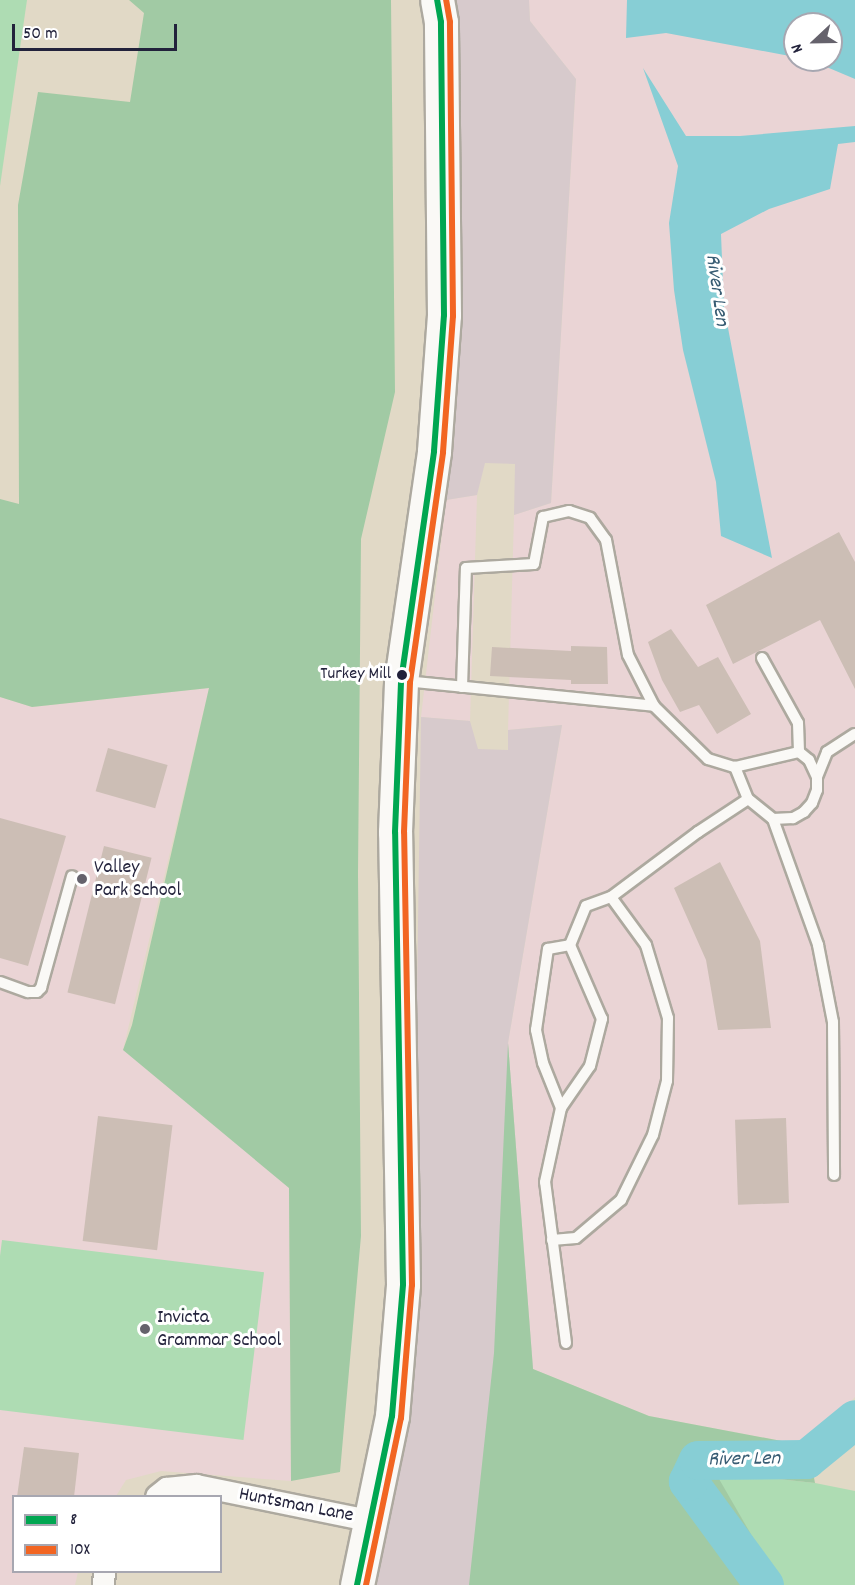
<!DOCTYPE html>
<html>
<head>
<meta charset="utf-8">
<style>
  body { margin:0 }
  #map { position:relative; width:855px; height:1585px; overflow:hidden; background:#e1d9c6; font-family:Dekko,sans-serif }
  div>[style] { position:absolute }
  .built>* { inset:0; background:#ead4d5 }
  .industrial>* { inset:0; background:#d7cacc }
  .green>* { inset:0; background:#aedcb3; transform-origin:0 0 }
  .forest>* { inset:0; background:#a1caa4 }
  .water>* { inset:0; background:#87ced5 }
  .river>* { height:39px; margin:-19.5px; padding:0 19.5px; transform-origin:19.5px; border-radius:19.5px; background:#87ced5 }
  .building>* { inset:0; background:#ccbeb5; transform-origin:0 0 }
  .roads { filter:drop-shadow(2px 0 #ada99f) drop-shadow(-2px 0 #ada99f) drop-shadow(0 2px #ada99f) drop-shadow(0 -2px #ada99f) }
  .service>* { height:10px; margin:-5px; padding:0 5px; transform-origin:5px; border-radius:5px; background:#faf9f6 }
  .minor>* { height:21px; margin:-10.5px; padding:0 10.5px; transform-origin:10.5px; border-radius:10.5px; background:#faf9f6 }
  .primary>* { height:33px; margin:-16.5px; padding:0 16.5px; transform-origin:16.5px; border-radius:16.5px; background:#faf9f6 }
  .bus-1>* { height:6px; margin:-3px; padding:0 3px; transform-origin:3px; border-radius:3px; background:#00a651 }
  .bus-2>* { height:6px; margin:-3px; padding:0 3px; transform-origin:3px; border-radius:3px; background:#f26522 }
  .dots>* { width:16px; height:16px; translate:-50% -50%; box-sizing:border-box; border:3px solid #fff; border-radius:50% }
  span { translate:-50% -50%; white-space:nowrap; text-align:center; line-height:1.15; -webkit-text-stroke:6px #fff; paint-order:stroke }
  .bus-label { font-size:18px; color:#22223b }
  .right { translate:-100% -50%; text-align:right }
  .poi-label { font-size:20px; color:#22223b }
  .left { translate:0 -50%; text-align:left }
  .street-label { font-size:20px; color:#22223b }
  .water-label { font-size:21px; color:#385c73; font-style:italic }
  .legend { position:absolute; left:12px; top:1495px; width:210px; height:78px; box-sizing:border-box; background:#fff; border:2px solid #a7a7b1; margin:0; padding:8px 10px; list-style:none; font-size:18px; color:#22223b }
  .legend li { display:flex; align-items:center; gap:12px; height:30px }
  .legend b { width:30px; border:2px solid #a7a7b1 }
  .north { position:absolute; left:783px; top:12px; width:60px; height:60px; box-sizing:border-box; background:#fff; border:2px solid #a7a7b1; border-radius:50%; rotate:248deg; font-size:16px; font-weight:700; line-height:24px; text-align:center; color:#22223b }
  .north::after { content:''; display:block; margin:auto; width:21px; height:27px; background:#65626c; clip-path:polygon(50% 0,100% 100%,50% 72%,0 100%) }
  .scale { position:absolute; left:12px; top:24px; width:165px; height:27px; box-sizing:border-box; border:3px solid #22223b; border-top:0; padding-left:8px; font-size:18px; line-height:21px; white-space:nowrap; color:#22223b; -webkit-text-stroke:4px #fff; paint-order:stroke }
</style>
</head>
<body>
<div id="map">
  <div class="built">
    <div style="clip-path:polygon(evenodd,529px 0,855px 0,855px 1397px,808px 1446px,649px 1416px,533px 1369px,508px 1043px,562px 725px,508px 730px,514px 515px,551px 503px,576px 79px,530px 21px,529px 0,795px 24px,831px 24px,831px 60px,795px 60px,795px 24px)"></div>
    <div style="clip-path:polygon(477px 495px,470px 721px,421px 717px,446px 500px)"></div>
    <div style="clip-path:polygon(209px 688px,123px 1050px,296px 1126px,289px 1188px,291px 1481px,161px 1471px,126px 1480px,116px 1496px,14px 1496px,14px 1572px,78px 1572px,75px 1585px,0 1585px,0 697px,32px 707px)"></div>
  </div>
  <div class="industrial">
    <div style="clip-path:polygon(454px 0,529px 0,530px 21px,576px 79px,551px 503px,514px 515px,515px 464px,485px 463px,477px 495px,446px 500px,460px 63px)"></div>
    <div style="clip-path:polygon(421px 717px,470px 721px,478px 749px,508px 750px,508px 730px,562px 725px,508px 1043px,533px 1369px,515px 1585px,375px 1585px,411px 1407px)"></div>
  </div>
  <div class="green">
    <div style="clip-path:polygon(0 0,27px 0,0 186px)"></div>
    <div style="left:2px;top:1240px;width:264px;height:169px;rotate:7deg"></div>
    <div style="clip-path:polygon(714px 1472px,815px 1483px,855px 1491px,855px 1585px,776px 1585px,774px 1574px)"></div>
  </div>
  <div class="forest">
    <div style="clip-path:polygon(129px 0,391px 0,395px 392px,361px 539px,358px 874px,361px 1236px,340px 1472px,291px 1481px,289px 1188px,123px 1050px,132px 1025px,209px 688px,32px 707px,0 697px,0 499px,19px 504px,18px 205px,38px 92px,130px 102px,144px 13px)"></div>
    <div style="clip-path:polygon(508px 1043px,533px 1369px,649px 1416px,808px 1446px,815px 1483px,715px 1472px,774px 1574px,776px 1585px,469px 1585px,494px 1353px)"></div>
  </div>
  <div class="water">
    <div style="clip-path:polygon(627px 0,855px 0,855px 79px,810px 60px,831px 60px,831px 24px,795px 24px,795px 57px,666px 33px,626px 38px)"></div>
    <div style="clip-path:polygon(643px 68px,686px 136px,740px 136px,855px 126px,855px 142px,838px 144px,830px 189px,769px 209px,721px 234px,724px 307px,772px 558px,721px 536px,716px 482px,683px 350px,674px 290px,669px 223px,678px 166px)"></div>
  </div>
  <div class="river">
    <div style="left:764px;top:1585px;width:129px;rotate:-126.2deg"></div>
    <div style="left:688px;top:1481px;width:23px;rotate:-65deg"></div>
    <div style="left:698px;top:1460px;width:108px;rotate:-0.5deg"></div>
    <div style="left:806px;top:1459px;width:63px;rotate:-39.2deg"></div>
  </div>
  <div class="building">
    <div style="clip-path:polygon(839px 532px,855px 562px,855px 689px,820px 620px,733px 664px,706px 605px)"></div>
    <div style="clip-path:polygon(671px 629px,698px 667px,718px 657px,751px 714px,717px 734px,699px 705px,680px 712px,662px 680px,648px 642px)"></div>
    <div style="clip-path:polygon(571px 646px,607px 647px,608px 684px,571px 684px,571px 680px,490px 676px,492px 647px,571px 651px)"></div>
    <div style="left:108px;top:748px;width:62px;height:45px;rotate:16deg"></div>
    <div style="clip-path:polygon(0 818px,66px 836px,28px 966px,0 958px)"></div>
    <div style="left:104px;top:846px;width:49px;height:151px;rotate:14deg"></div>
    <div style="clip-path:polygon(720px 862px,760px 941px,771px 1028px,718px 1030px,706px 960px,674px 888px)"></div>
    <div style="left:98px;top:1116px;width:75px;height:126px;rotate:7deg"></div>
    <div style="left:786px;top:1118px;width:85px;height:51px;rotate:88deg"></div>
    <div style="clip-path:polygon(24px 1447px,79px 1453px,74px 1497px,17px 1497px)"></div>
  </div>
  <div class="roads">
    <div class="service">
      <div style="left:762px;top:658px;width:74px;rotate:61deg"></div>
      <div style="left:798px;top:723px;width:29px;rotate:88deg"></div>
      <div style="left:799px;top:752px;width:13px;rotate:39deg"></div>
      <div style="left:809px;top:760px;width:19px;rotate:65deg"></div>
      <div style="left:817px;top:777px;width:13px;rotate:90deg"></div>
      <div style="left:817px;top:790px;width:14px;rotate:111deg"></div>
      <div style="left:812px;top:803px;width:12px;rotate:132deg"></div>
      <div style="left:804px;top:812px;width:13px;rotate:151deg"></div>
      <div style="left:793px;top:818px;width:20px;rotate:177deg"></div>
      <div style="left:773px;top:819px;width:32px;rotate:-141deg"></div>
      <div style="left:748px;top:799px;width:35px;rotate:-112deg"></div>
      <div style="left:735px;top:767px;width:66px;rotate:-13.2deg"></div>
      <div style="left:405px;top:681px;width:250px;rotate:5.7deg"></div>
      <div style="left:654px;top:706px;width:76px;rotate:44.5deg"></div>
      <div style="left:708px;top:759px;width:28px;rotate:17deg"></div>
      <div style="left:462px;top:687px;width:119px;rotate:-88.1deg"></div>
      <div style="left:466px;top:568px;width:68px;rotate:-3.4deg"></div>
      <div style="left:534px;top:564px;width:48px;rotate:-79.2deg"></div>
      <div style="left:543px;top:517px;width:27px;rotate:-13deg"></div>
      <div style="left:569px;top:511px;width:22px;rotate:18deg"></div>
      <div style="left:590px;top:518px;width:27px;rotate:54deg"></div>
      <div style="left:606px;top:540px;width:117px;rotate:79.2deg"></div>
      <div style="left:628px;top:655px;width:57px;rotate:63deg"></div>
      <div style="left:817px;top:777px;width:27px;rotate:-68deg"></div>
      <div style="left:827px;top:752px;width:33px;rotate:-33deg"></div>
      <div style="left:773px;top:819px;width:134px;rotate:70.3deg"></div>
      <div style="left:818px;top:945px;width:78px;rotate:79deg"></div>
      <div style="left:833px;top:1022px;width:153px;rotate:89.6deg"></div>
      <div style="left:0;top:982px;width:30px;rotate:20deg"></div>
      <div style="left:28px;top:992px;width:9px"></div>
      <div style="left:37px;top:992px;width:6px;rotate:-45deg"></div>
      <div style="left:41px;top:988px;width:116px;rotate:-74.5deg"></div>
      <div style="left:561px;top:1108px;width:48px;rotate:-111.8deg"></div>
      <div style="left:543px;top:1063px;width:34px;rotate:-102deg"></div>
      <div style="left:536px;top:1030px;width:82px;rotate:-81.6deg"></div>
      <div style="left:548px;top:949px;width:22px;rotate:-10deg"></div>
      <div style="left:552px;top:1240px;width:24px;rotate:-5deg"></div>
      <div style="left:576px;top:1238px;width:59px;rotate:-40.2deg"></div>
      <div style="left:621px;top:1200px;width:72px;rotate:-63.8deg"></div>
      <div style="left:653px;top:1135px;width:56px;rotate:-75.5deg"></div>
      <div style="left:667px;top:1081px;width:63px;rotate:-89.1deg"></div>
      <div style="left:668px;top:1018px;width:76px;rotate:-106.8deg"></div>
      <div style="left:646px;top:945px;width:59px;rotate:-126.1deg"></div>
      <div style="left:566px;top:1343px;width:162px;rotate:-97.4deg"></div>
      <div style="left:545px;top:1182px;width:76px;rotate:-77.8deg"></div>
      <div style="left:561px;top:1108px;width:51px;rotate:-55.4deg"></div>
      <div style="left:590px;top:1066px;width:49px;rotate:-75.7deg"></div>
      <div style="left:602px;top:1019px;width:81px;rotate:-113.4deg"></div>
      <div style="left:570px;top:945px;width:42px;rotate:-67.7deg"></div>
      <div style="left:586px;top:906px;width:27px;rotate:-20deg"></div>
      <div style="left:611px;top:897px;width:109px;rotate:-36.8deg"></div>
      <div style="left:698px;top:832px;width:60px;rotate:-33.4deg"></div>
    </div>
    <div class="minor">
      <div style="left:156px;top:1496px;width:13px;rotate:-39deg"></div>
      <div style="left:166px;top:1488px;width:30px;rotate:-6deg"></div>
      <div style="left:196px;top:1485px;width:176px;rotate:11.5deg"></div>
      <div style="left:103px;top:1585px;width:13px;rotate:-86deg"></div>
    </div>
    <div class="primary">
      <div style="left:357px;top:1585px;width:173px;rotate:-78.3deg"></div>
      <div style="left:392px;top:1416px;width:132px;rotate:-85.2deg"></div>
      <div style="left:403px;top:1284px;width:452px;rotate:-91deg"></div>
      <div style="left:395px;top:832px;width:151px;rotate:-87.7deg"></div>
      <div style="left:401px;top:681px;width:232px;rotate:-81.8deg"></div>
      <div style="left:434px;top:451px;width:136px;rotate:-85.8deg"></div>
      <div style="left:444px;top:315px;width:293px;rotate:-90.6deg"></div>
      <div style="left:441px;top:22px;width:22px;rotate:-100deg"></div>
    </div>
  </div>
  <div class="bus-1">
    <div style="left:357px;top:1585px;width:173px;rotate:-78.3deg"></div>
    <div style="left:392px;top:1416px;width:132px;rotate:-85.2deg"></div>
    <div style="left:403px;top:1284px;width:452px;rotate:-91deg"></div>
    <div style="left:395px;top:832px;width:151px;rotate:-87.7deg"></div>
    <div style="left:401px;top:681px;width:232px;rotate:-81.8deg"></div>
    <div style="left:434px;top:451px;width:136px;rotate:-85.8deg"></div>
    <div style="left:444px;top:315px;width:293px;rotate:-90.6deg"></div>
    <div style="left:441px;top:22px;width:22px;rotate:-100deg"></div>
  </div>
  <div class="bus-2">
    <div style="left:366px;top:1585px;width:171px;rotate:-78.2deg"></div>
    <div style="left:401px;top:1418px;width:133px;rotate:-85.3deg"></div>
    <div style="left:412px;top:1285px;width:453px;rotate:-91deg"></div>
    <div style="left:404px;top:832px;width:150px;rotate:-87.7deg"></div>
    <div style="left:410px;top:682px;width:232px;rotate:-81.8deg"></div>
    <div style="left:443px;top:452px;width:136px;rotate:-85.8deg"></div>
    <div style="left:453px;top:316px;width:294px;rotate:-90.6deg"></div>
    <div style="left:450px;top:22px;width:22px;rotate:-100deg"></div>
  </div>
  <div class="dots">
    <div style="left:402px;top:675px;background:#22223b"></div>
    <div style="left:82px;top:879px;background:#65626c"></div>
    <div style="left:145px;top:1329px;background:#65626c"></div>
  </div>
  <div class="bus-label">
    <span class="right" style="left:391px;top:675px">Turkey Mill</span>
  </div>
  <div class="poi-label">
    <span class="left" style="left:94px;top:880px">Valley<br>Park School</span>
    <span class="left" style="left:157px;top:1330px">Invicta<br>Grammar School</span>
  </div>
  <div class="street-label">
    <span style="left:296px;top:1506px;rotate:11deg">Huntsman Lane</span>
  </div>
  <div class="water-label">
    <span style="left:716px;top:290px;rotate:82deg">River Len</span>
    <span style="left:744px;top:1460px;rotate:-1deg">River Len</span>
  </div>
  <ul class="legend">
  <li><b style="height:8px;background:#00a651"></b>8</li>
  <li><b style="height:8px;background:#f26522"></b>10X</li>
  </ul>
  <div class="north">N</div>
  <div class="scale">50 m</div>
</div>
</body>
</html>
